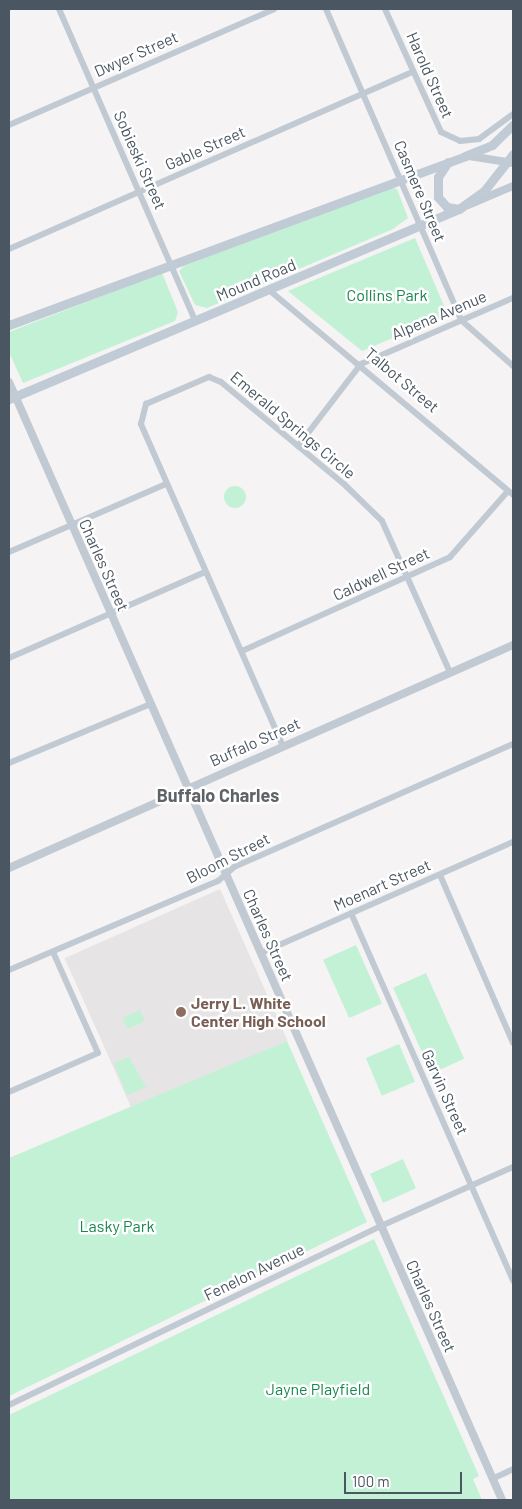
<!DOCTYPE html>
<html>
<head>
<meta charset="utf-8">
<style>
  body { margin:0 }
  #map { position:relative; width:522px; height:1509px; overflow:hidden; background:#f5f3f3; font-family:Barlow,sans-serif }
  div>[style] { position:absolute }
  .education>* { inset:0; background:#e6e4e5; transform-origin:0 0 }
  .green>* { inset:0; background:#c3f1d5; transform-origin:0 0 }
  .round { border-radius:50% }
  .minor>* { height:6px; margin:-3px; padding:0 3px; transform-origin:3px; border-radius:3px; background:#c1cad2 }
  .tertiary>* { height:8px; margin:-4px; padding:0 4px; transform-origin:4px; border-radius:4px; background:#c1cad2 }
  .secondary>* { height:9px; margin:-4.5px; padding:0 4.5px; transform-origin:4.5px; border-radius:4.5px; background:#c1cbd6 }
  .dots>* { width:14px; height:14px; translate:-50% -50%; box-sizing:border-box; border:2px solid #fff; border-radius:50% }
  span { translate:-50% -50%; white-space:nowrap; text-align:center; line-height:1.15; -webkit-text-stroke:5px #fff; paint-order:stroke }
  .street-label { font-size:16px; color:#4a5661 }
  .park-label { font-size:16px; color:#17864f }
  .education-label { font-size:16px; color:#785e54; font-weight:700 }
  .left { translate:0 -50%; text-align:left }
  .neighbourhood-label { font-size:18px; color:#5f6368; font-weight:700 }
  .frame { position:absolute; inset:0; border:10px solid #4a5661; pointer-events:none }
  .scale { position:absolute; left:344px; top:1472px; width:118px; height:22px; box-sizing:border-box; border:2px solid #4a5661; border-top:0; padding-left:6px; font-size:15px; line-height:18px; white-space:nowrap; color:#4a5661; -webkit-text-stroke:4px #fff; paint-order:stroke }
</style>
</head>
<body>
<div id="map">
  <div class="education">
    <div style="left:220px;top:889px;width:166px;height:170px;rotate:66deg"></div>
  </div>
  <div class="green">
    <div style="clip-path:polygon(390px 187px,397px 189px,408px 218px,393px 229px,207px 308px,195px 305px,179px 271px,184px 266px)"></div>
    <div style="clip-path:polygon(415px 238px,448px 315px,362px 351px,288px 291px)"></div>
    <div style="clip-path:polygon(162px 273px,178px 312px,175px 321px,23px 383px,9px 352px,9px 332px)"></div>
    <div class="round" style="left:224px;top:486px;width:22px;height:22px"></div>
    <div style="left:356px;top:945px;width:64px;height:36px;rotate:66deg"></div>
    <div style="left:426px;top:973px;width:94px;height:36px;rotate:66deg"></div>
    <div style="left:140px;top:1010px;width:12px;height:19px;rotate:66deg"></div>
    <div style="clip-path:polygon(287px 1041px,367px 1222px,9px 1396px,9px 1158px)"></div>
    <div style="left:399px;top:1044px;width:41px;height:36px;rotate:67deg"></div>
    <div style="clip-path:polygon(129px 1057px,146px 1087px,127px 1095px,114px 1063px)"></div>
    <div style="left:403px;top:1159px;width:32px;height:36px;rotate:66deg"></div>
    <div style="clip-path:polygon(374px 1239px,479px 1476px,473px 1479px,482px 1500px,9px 1500px,9px 1415px)"></div>
  </div>
  <div class="minor">
    <div style="left:59px;top:9px;width:340px;rotate:66.4deg"></div>
    <div style="left:326px;top:9px;width:339px;rotate:66.5deg"></div>
    <div style="left:461px;top:320px;width:69px;rotate:41.5deg"></div>
    <div style="left:385px;top:9px;width:135px;rotate:65.5deg"></div>
    <div style="left:441px;top:132px;width:21px;rotate:25deg"></div>
    <div style="left:460px;top:141px;width:19px;rotate:-6deg"></div>
    <div style="left:479px;top:139px;width:42px;rotate:-36.3deg"></div>
    <div style="left:9px;top:125px;width:289px;rotate:-23.6deg"></div>
    <div style="left:9px;top:249px;width:441px;rotate:-23.7deg"></div>
    <div style="left:269px;top:290px;width:319px;rotate:40deg"></div>
    <div style="left:298px;top:446px;width:103px;rotate:-52.5deg"></div>
    <div style="left:361px;top:364px;width:166px;rotate:-23.5deg"></div>
    <div style="left:9px;top:552px;width:171px;rotate:-23.4deg"></div>
    <div style="left:242px;top:651px;width:228px;rotate:-24.3deg"></div>
    <div style="left:450px;top:557px;width:88px;rotate:-48.7deg"></div>
    <div style="left:9px;top:658px;width:214px;rotate:-23.7deg"></div>
    <div style="left:282px;top:744px;width:350px;rotate:-113.8deg"></div>
    <div style="left:141px;top:424px;width:21px;rotate:-76deg"></div>
    <div style="left:146px;top:404px;width:69px;rotate:-23.2deg"></div>
    <div style="left:209px;top:377px;width:13px;rotate:23deg"></div>
    <div style="left:221px;top:382px;width:160px;rotate:39.7deg"></div>
    <div style="left:344px;top:484px;width:53px;rotate:44.2deg"></div>
    <div style="left:382px;top:521px;width:166px;rotate:65.8deg"></div>
    <div style="left:9px;top:763px;width:154px;rotate:-22.6deg"></div>
    <div style="left:440px;top:875px;width:183px;rotate:66.5deg"></div>
    <div style="left:351px;top:913px;width:402px;rotate:66.2deg"></div>
    <div style="left:261px;top:953px;width:275px;rotate:-23.8deg"></div>
    <div style="left:9px;top:970px;width:227px;rotate:-23.1deg"></div>
    <div style="left:218px;top:881px;width:21px;rotate:-41deg"></div>
    <div style="left:234px;top:867px;width:305px;rotate:-23.8deg"></div>
    <div style="left:9px;top:1092px;width:97px;rotate:-23.7deg"></div>
    <div style="left:98px;top:1053px;width:111px;rotate:-114deg"></div>
    <div style="left:9px;top:1405px;width:413px;rotate:-25.7deg"></div>
    <div style="left:381px;top:1226px;width:145px;rotate:-24.1deg"></div>
    <div style="left:492px;top:1479px;width:23px;rotate:-25deg"></div>
  </div>
  <div class="tertiary">
    <div style="left:469px;top:156px;width:45px;rotate:9deg"></div>
    <div style="left:468px;top:205px;width:49px;rotate:-22.9deg"></div>
    <div style="left:9px;top:382px;width:1222px;rotate:66.2deg"></div>
    <div style="left:9px;top:868px;width:551px;rotate:-23.87deg"></div>
  </div>
  <div class="secondary">
    <div style="left:448px;top:162px;width:18px;rotate:124deg"></div>
    <div style="left:438px;top:177px;width:20px;rotate:90deg"></div>
    <div style="left:438px;top:197px;width:13px;rotate:48deg"></div>
    <div style="left:447px;top:207px;width:12px;rotate:9deg"></div>
    <div style="left:9px;top:325px;width:486px;rotate:-20.3deg"></div>
    <div style="left:465px;top:156px;width:29px;rotate:-22deg"></div>
    <div style="left:492px;top:145px;width:29px;rotate:-44deg"></div>
    <div style="left:9px;top:399px;width:488px;rotate:-22.9deg"></div>
    <div style="left:459px;top:209px;width:31px;rotate:-36deg"></div>
    <div style="left:484px;top:191px;width:47px;rotate:-51.9deg"></div>
  </div>
  <div class="dots">
    <div style="left:181px;top:1012px;background:#8d6e63"></div>
  </div>
  <div class="street-label">
    <span style="left:136px;top:54px;rotate:-24deg">Dwyer Street</span>
    <span style="left:430px;top:75px;rotate:66deg">Harold Street</span>
    <span style="left:205px;top:148px;rotate:-24deg">Gable Street</span>
    <span style="left:140px;top:160px;rotate:66deg">Sobieski Street</span>
    <span style="left:420px;top:191px;rotate:67deg">Casmere Street</span>
    <span style="left:256px;top:280px;rotate:-23deg">Mound Road</span>
    <span style="left:439px;top:315px;rotate:-23deg">Alpena Avenue</span>
    <span style="left:402px;top:380px;rotate:40deg">Talbot Street</span>
    <span style="left:293px;top:425px;rotate:40deg">Emerald Springs Circle</span>
    <span style="left:104px;top:565px;rotate:66deg">Charles Street</span>
    <span style="left:381px;top:574px;rotate:-25deg">Caldwell Street</span>
    <span style="left:255px;top:742px;rotate:-24deg">Buffalo Street</span>
    <span style="left:228px;top:858px;rotate:-27deg">Bloom Street</span>
    <span style="left:382px;top:885px;rotate:-24deg">Moenart Street</span>
    <span style="left:268px;top:935px;rotate:66deg">Charles Street</span>
    <span style="left:445px;top:1092px;rotate:66deg">Garvin Street</span>
    <span style="left:254px;top:1272px;rotate:-26deg">Fenelon Avenue</span>
    <span style="left:431px;top:1306px;rotate:66deg">Charles Street</span>
  </div>
  <div class="park-label">
    <span style="left:387px;top:295px">Collins Park</span>
    <span style="left:117px;top:1226px">Lasky Park</span>
    <span style="left:318px;top:1389px">Jayne Playfield</span>
  </div>
  <div class="education-label">
    <span class="left" style="left:191px;top:1012px">Jerry L. White<br>Center High School</span>
  </div>
  <div class="neighbourhood-label">
    <span style="left:218px;top:795px">Buffalo Charles</span>
  </div>
  <div class="frame"></div>
  <div class="scale">100 m</div>
</div>
</body>
</html>
